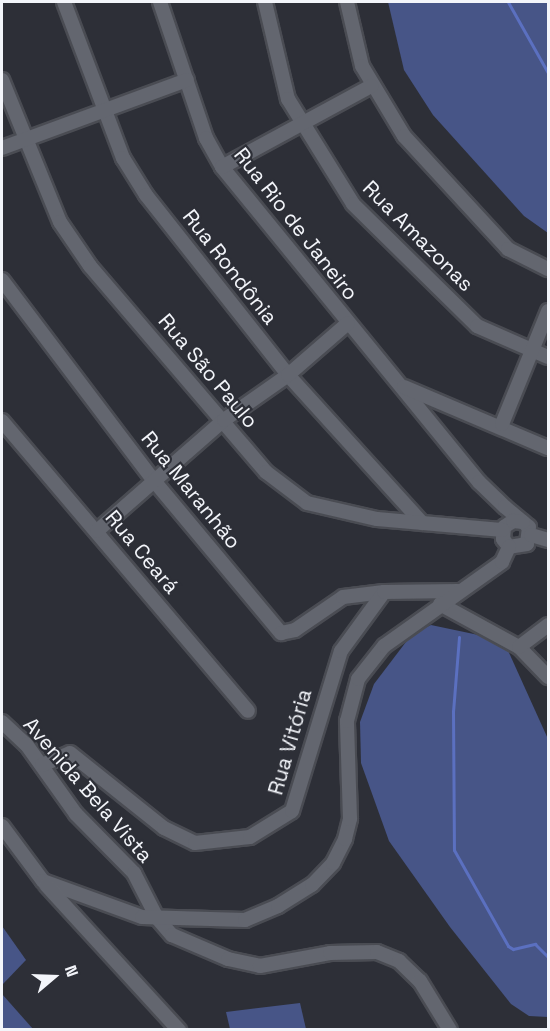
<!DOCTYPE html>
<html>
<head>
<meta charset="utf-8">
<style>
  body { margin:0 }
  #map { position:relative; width:550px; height:1031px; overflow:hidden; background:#2d2f37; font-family:"Space Grotesk",sans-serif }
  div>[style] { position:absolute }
  .green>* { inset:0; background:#475587 }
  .stream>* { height:3px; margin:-1.5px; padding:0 1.5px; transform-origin:1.5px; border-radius:1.5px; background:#5b70c0 }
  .roads { filter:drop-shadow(2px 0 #4a4c53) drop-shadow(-2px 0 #4a4c53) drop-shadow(0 2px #4a4c53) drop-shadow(0 -2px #4a4c53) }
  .minor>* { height:14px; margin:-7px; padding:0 7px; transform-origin:7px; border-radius:7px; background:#63666f }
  span { translate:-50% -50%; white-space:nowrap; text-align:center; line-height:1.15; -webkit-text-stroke:4.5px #2d2f37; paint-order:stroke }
  .street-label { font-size:21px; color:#f3f5fa }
  .frame { position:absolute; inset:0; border:3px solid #f3f5fa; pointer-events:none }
  .north { position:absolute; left:24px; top:947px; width:60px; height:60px; -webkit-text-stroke:4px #2d2f37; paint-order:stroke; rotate:71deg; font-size:16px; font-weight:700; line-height:24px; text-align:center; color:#f3f5fa }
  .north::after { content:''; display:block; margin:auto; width:21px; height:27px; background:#f3f5fa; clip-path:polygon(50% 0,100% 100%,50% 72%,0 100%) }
</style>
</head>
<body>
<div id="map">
  <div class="green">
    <div style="clip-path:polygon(388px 2px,548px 2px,548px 233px,524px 216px,433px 115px,404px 70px)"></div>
    <div style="clip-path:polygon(431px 625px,488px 637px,506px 646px,548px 739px,548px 1017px,529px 1016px,511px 1004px,450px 927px,389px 841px,361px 763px,360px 722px,374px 684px,412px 634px)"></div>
    <div style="clip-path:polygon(2px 926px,26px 960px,2px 985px)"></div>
    <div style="clip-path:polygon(2px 994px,33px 1029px,2px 1029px)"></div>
    <div style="clip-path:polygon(300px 1003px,306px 1029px,230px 1029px,226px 1012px)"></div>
  </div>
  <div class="stream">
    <div style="left:508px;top:2px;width:81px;rotate:60.6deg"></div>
    <div style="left:459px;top:637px;width:74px;rotate:94.6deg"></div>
    <div style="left:453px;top:711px;width:139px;rotate:89.6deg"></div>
    <div style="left:454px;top:850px;width:110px;rotate:60.6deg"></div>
    <div style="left:508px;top:946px;width:6px;rotate:31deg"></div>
    <div style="left:513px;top:949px;width:23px;rotate:-13deg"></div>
    <div style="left:535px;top:944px;width:18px;rotate:45deg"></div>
  </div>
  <div class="roads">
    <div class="minor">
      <div style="left:64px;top:2px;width:167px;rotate:69.3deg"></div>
      <div style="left:123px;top:158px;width:44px;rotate:58.1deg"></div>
      <div style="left:146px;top:195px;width:229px;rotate:51.7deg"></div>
      <div style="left:288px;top:375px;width:200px;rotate:47.8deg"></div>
      <div style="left:160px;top:2px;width:144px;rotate:71.3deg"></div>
      <div style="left:206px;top:138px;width:33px;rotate:61deg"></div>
      <div style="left:222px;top:167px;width:407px;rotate:50.8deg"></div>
      <div style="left:479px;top:482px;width:36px;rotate:44deg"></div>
      <div style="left:505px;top:507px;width:31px;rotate:40deg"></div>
      <div style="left:529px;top:527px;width:17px;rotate:97deg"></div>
      <div style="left:527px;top:544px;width:18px;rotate:171deg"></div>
      <div style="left:509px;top:547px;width:10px;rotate:-127deg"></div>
      <div style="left:503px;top:539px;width:12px;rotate:-85deg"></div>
      <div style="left:504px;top:527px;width:11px;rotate:-34deg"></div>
      <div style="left:513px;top:521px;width:10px;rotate:6deg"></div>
      <div style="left:265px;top:2px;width:100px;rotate:76.7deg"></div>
      <div style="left:288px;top:99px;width:123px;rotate:58.2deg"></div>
      <div style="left:353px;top:204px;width:174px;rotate:44.5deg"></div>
      <div style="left:477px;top:326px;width:77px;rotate:23.6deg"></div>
      <div style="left:347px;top:2px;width:66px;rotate:76.8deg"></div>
      <div style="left:362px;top:66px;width:82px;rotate:59deg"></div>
      <div style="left:404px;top:136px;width:154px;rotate:47.4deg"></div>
      <div style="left:508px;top:249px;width:45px;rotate:26.6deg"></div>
      <div style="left:2px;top:80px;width:153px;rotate:67.8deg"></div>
      <div style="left:60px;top:222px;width:53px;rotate:55.7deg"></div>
      <div style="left:90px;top:266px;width:271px;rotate:49.5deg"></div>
      <div style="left:266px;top:472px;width:51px;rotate:37.1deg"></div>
      <div style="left:307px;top:503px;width:72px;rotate:12.9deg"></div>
      <div style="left:377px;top:519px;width:126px;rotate:5deg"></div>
      <div style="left:2px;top:148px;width:197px;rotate:-20.2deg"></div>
      <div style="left:222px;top:167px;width:170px;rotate:-28.5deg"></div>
      <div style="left:2px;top:280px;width:253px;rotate:52.9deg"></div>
      <div style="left:155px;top:482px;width:197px;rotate:50.2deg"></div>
      <div style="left:281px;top:633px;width:14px;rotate:-12deg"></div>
      <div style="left:295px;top:630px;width:58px;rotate:-34.5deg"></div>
      <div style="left:343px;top:597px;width:41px;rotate:-7deg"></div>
      <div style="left:404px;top:387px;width:156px;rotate:23deg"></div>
      <div style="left:2px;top:421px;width:380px;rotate:49.7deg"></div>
      <div style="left:502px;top:424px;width:122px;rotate:-67.8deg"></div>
      <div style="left:97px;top:531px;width:169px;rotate:-41.2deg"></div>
      <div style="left:224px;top:420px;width:78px;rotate:-35.1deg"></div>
      <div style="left:288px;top:375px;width:79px;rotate:-40.9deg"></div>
      <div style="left:531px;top:535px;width:18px;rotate:16deg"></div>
      <div style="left:440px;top:604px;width:90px;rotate:28.6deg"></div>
      <div style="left:519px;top:647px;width:42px;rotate:46deg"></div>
      <div style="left:519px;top:647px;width:36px;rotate:-37deg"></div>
      <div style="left:2px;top:722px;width:33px;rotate:43deg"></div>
      <div style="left:26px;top:744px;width:86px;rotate:54.5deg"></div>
      <div style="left:76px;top:814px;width:83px;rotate:45.5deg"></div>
      <div style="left:134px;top:873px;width:51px;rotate:62.9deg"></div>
      <div style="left:157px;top:918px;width:23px;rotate:49deg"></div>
      <div style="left:172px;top:935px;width:61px;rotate:23.2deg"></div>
      <div style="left:228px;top:959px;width:33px;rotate:12deg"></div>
      <div style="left:260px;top:966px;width:71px;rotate:-10.5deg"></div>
      <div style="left:330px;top:953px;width:47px;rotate:-1.2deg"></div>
      <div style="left:377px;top:952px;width:24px;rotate:22deg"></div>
      <div style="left:399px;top:961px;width:29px;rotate:44deg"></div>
      <div style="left:420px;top:981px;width:57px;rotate:58.5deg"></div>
      <div style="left:42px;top:765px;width:30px;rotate:-23deg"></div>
      <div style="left:70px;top:753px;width:120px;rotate:38.6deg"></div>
      <div style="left:164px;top:828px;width:34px;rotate:26deg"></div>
      <div style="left:195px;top:843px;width:55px;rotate:-6.2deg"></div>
      <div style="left:250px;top:837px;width:49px;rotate:-31.8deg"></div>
      <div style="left:292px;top:811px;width:167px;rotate:-73deg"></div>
      <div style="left:341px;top:651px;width:73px;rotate:-53.9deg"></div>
      <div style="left:384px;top:592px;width:74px;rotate:-0.8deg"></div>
      <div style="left:2px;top:826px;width:69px;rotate:53.3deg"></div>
      <div style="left:43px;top:881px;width:105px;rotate:20deg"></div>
      <div style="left:142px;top:917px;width:103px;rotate:1.7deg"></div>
      <div style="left:245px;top:920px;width:36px;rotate:-23deg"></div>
      <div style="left:278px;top:906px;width:40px;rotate:-32deg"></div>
      <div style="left:312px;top:885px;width:30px;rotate:-46deg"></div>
      <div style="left:333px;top:863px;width:27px;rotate:-63deg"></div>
      <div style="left:345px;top:839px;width:21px;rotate:-76deg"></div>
      <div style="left:350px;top:819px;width:98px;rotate:-91.8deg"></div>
      <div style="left:347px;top:721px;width:43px;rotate:-75.3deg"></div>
      <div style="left:358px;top:679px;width:42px;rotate:-51.8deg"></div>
      <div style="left:384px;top:646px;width:145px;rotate:-35.4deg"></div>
      <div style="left:502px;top:562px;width:17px;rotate:-65deg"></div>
      <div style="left:46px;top:885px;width:197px;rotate:47.5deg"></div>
    </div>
  </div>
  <div class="street-label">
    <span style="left:296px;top:224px;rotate:52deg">Rua Rio de Janeiro</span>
    <span style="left:418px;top:236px;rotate:45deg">Rua Amazonas</span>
    <span style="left:230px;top:267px;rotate:52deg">Rua Rondônia</span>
    <span style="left:208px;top:371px;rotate:50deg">Rua São Paulo</span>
    <span style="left:191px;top:490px;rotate:51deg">Rua Maranhão</span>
    <span style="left:142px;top:552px;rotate:50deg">Rua Ceará</span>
    <span style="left:290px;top:742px;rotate:-74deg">Rua Vitória</span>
    <span style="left:88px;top:790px;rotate:49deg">Avenida Bela Vista</span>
  </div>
  <div class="frame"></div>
  <div class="north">N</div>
</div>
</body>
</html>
